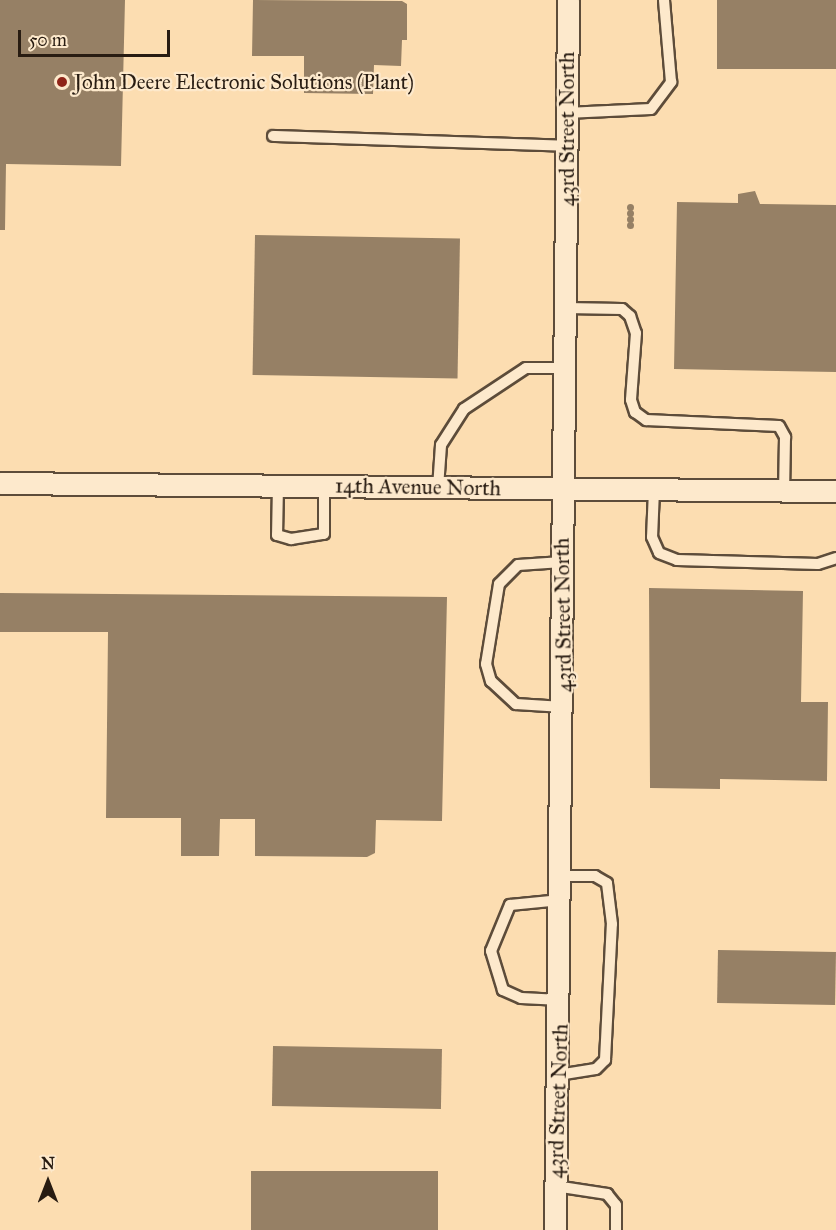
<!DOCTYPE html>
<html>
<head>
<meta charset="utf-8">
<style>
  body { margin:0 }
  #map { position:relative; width:836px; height:1230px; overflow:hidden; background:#fcddb1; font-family:"IM FELL Great Primer",serif }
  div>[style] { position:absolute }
  .building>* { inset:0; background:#968065; transform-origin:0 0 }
  .round { border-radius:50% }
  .roads { filter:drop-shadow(2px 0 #5d4c3a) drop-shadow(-2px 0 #5d4c3a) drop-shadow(0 2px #5d4c3a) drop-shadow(0 -2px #5d4c3a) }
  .service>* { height:10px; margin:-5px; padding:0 5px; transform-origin:5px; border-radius:5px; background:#fde9cc }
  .minor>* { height:21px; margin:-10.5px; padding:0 10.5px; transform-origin:10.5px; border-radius:10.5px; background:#fde9cc }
  .dots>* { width:16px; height:16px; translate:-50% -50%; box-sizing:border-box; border:3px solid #fde9cc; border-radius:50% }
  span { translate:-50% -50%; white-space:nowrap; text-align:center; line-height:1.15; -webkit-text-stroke:4.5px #fde9cc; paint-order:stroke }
  .poi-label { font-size:21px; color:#281c12 }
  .left { translate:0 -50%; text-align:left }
  .street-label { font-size:21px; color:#281c12 }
  .north { position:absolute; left:18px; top:1152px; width:60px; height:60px; -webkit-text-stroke:4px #fde9cc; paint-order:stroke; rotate:0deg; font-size:16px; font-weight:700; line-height:24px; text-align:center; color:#281c12 }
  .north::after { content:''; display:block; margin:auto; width:21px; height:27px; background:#281c12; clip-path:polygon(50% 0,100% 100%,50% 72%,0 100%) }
  .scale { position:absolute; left:18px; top:30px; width:152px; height:27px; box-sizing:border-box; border:3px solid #281c12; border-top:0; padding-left:8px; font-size:18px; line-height:21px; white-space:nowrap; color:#281c12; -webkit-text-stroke:4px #fde9cc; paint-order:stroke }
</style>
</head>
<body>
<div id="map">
  <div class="building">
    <div style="clip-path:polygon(0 0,125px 0,121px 166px,6px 164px,5px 230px,0 230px)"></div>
    <div style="clip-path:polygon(253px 0,402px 1px,407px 4px,407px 40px,402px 40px,401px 66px,374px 65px,373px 94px,304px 93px,304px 56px,252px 56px)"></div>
    <div style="left:717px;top:0;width:119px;height:69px"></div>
    <div style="clip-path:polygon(755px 191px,760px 204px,836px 205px,836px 372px,674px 369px,677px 202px,738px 203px,738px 194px)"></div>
    <div class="round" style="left:626.5px;top:203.5px;width:7px;height:7px"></div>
    <div class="round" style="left:626.5px;top:209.5px;width:7px;height:7px"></div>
    <div class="round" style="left:626.5px;top:215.5px;width:7px;height:7px"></div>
    <div class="round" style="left:626.5px;top:221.5px;width:7px;height:7px"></div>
    <div style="left:255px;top:235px;width:205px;height:140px;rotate:1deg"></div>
    <div style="clip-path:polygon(649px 588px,803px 591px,801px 702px,828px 702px,827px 781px,720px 779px,720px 789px,650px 788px)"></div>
    <div style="clip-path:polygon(0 593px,447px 597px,442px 821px,376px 820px,375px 853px,367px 857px,255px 856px,255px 819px,220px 819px,219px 856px,181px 856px,181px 818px,106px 818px,108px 632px,0 632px)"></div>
    <div style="left:718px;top:950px;width:118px;height:53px;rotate:1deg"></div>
    <div style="left:273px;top:1046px;width:169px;height:60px;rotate:1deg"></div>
    <div style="left:251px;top:1171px;width:187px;height:59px"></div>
  </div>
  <div class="roads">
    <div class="service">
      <div style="left:566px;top:113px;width:85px;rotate:-2.7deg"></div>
      <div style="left:651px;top:109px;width:34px;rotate:-53deg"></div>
      <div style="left:671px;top:82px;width:82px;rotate:-94.9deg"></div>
      <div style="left:273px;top:136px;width:295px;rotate:1.9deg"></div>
      <div style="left:566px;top:308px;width:56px;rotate:1deg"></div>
      <div style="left:622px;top:309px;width:11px;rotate:41deg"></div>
      <div style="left:630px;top:316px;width:18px;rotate:71deg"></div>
      <div style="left:636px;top:333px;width:67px;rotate:94.3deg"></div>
      <div style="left:631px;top:400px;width:13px;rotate:72deg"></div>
      <div style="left:635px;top:412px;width:14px;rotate:36deg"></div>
      <div style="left:646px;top:420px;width:133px;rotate:2.6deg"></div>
      <div style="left:779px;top:426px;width:13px;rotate:61deg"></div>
      <div style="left:785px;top:437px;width:55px;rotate:91deg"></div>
      <div style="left:278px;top:485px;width:50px;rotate:91.1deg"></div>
      <div style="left:277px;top:535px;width:15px;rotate:16deg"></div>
      <div style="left:291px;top:539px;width:33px;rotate:-9deg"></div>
      <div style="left:324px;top:534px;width:48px;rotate:-90deg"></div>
      <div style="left:438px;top:488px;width:43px;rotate:-86deg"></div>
      <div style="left:441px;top:445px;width:43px;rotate:-57.4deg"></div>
      <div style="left:464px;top:409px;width:74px;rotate:-33.5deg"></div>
      <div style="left:526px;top:368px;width:37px"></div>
      <div style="left:654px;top:490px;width:47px;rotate:92.4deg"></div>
      <div style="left:652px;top:537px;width:17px;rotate:66deg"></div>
      <div style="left:659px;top:553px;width:19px;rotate:21deg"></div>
      <div style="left:677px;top:560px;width:141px;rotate:1.6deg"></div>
      <div style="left:818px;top:564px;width:19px;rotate:-18deg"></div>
      <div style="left:562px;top:562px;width:44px;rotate:176.1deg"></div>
      <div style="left:518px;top:565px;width:27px;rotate:135deg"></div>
      <div style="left:499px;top:584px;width:81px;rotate:99.2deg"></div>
      <div style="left:486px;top:664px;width:18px;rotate:74deg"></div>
      <div style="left:491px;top:681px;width:34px;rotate:43deg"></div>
      <div style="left:516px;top:704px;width:47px;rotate:3.7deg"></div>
      <div style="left:561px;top:1000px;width:40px;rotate:-177.1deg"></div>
      <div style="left:521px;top:998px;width:20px;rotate:-156deg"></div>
      <div style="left:503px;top:990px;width:41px;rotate:-107.1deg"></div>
      <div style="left:491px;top:951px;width:50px;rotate:-67.6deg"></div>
      <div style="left:510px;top:905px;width:51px;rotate:-5.6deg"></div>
      <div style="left:558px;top:1075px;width:38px;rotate:-9deg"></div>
      <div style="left:596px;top:1069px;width:13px;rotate:-45deg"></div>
      <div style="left:605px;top:1060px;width:136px;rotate:-87.1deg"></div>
      <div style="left:612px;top:924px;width:41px;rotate:-97deg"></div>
      <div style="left:607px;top:883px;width:14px;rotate:-150deg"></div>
      <div style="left:595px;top:876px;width:33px;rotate:180deg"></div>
      <div style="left:555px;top:1186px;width:53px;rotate:8.7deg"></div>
      <div style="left:607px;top:1194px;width:14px;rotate:51deg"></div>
      <div style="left:616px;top:1205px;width:25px;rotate:90deg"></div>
    </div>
    <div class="minor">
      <div style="left:0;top:483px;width:836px;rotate:0.55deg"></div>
      <div style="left:555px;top:1230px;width:1230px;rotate:-89.39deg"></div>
    </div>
  </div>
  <div class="dots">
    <div style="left:62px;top:82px;background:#8f2418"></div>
  </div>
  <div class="poi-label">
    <span class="left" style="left:74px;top:82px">John Deere Electronic Solutions (Plant)</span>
  </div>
  <div class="street-label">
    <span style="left:567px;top:129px;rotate:-90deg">43rd Street North</span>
    <span style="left:418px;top:487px;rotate:1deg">14th Avenue North</span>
    <span style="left:563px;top:615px;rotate:-91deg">43rd Street North</span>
    <span style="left:558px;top:1101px;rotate:-88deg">43rd Street North</span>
  </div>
  <div class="north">N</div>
  <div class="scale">50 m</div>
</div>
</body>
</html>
